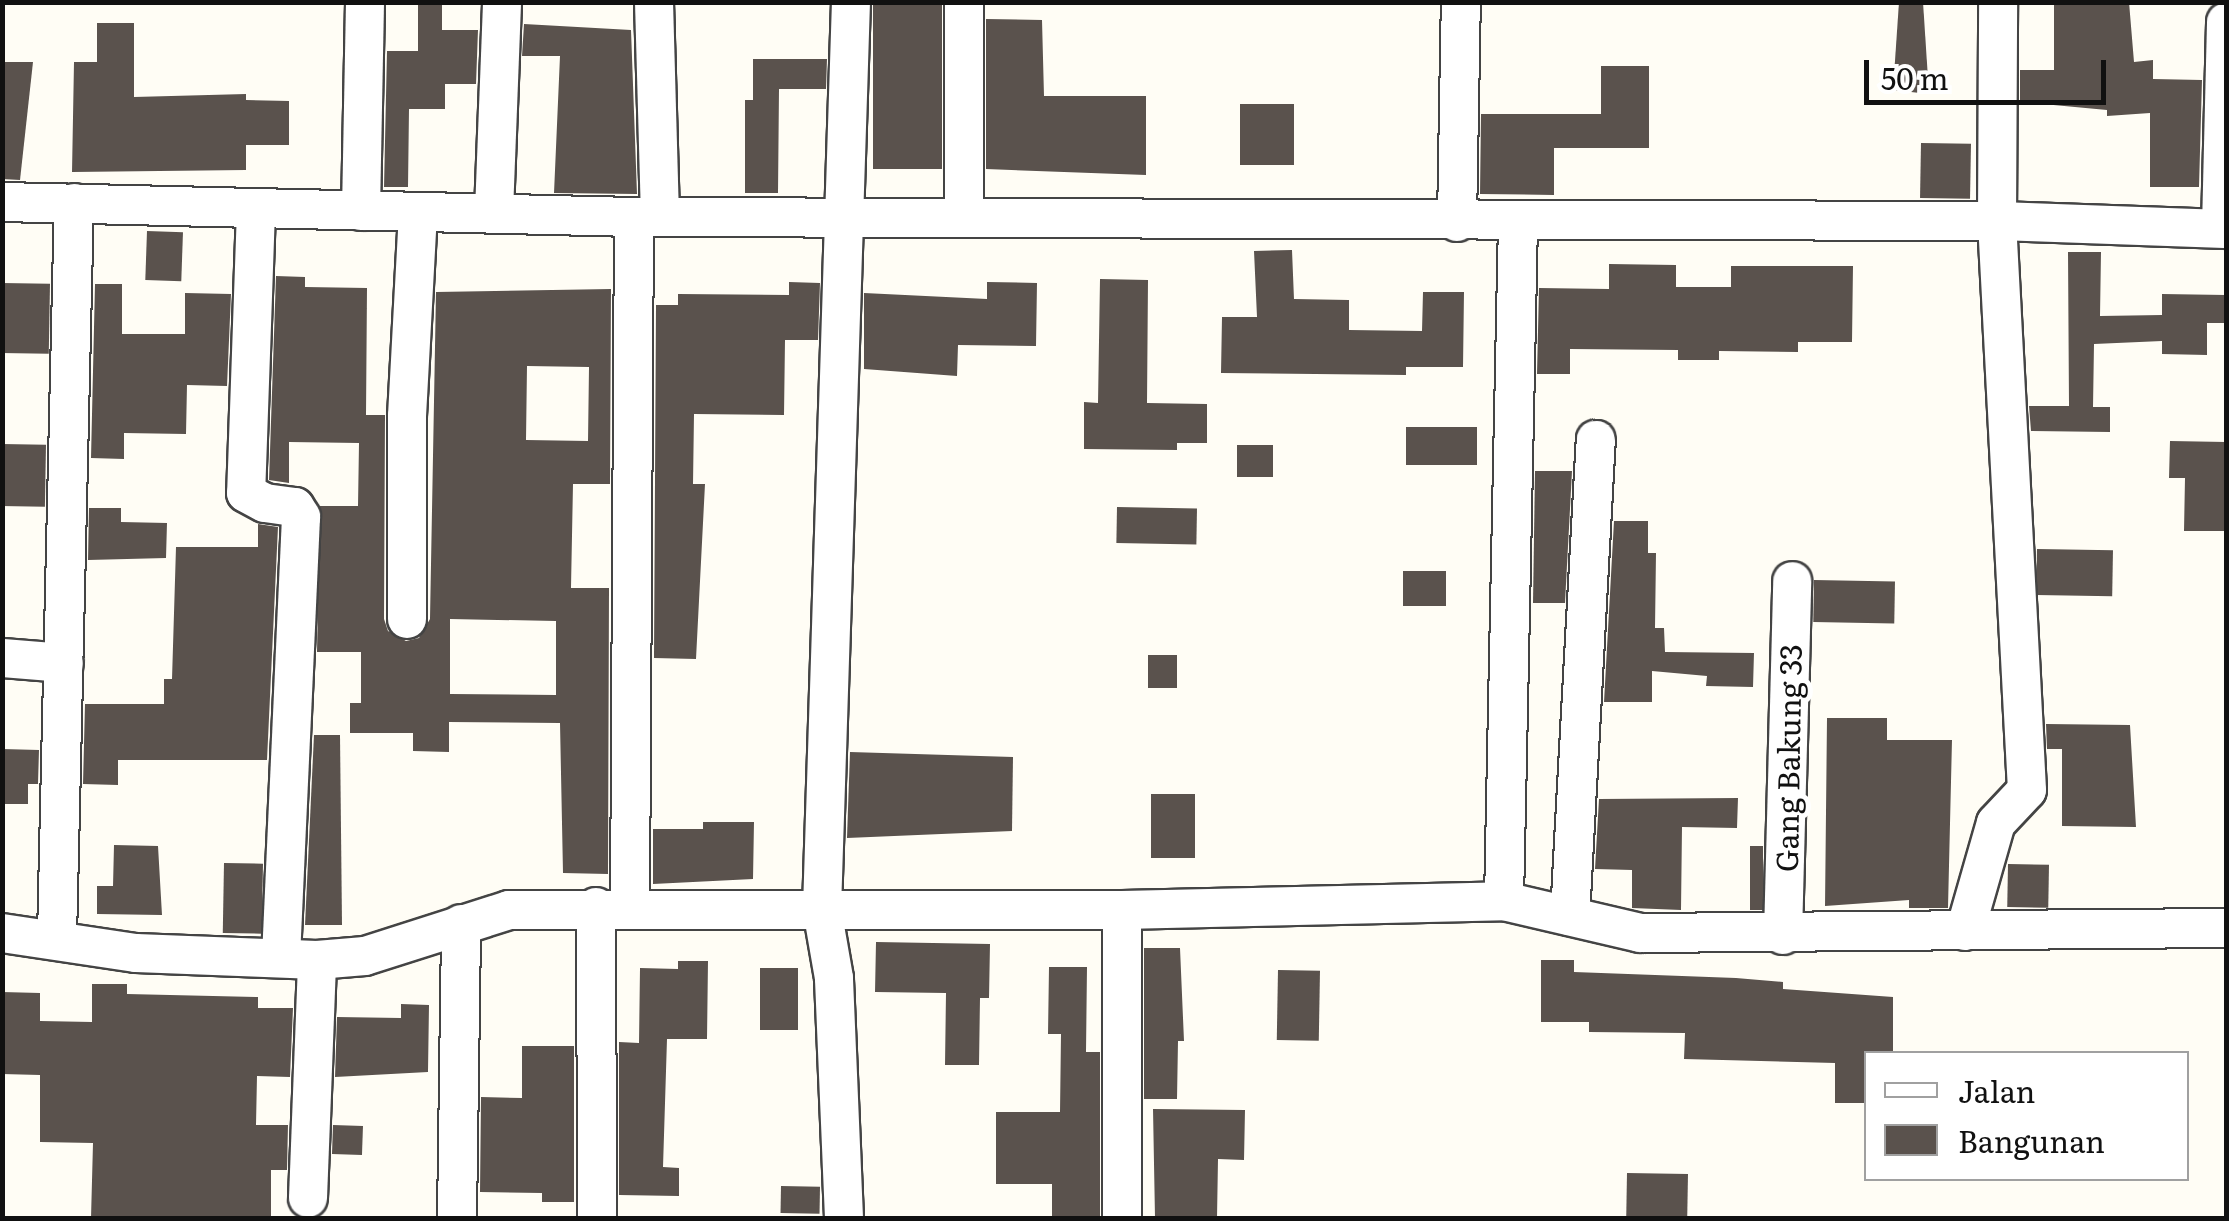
<!DOCTYPE html>
<html>
<head>
<meta charset="utf-8">
<style>
  body { margin:0 }
  #map { position:relative; width:2229px; height:1221px; overflow:hidden; background:#fffdf5; font-family:Literata,serif }
  div>[style] { position:absolute }
  .building>* { inset:0; background:#5a524d; transform-origin:0 0 }
  .roads { filter:drop-shadow(2px 0 #444) drop-shadow(-2px 0 #444) drop-shadow(0 2px #444) drop-shadow(0 -2px #444) }
  .minor>* { height:38px; margin:-19px; padding:0 19px; transform-origin:19px; border-radius:19px; background:#fff }
  span { translate:-50% -50%; white-space:nowrap; text-align:center; line-height:1.15; -webkit-text-stroke:10px #fff; paint-order:stroke }
  .street-label { font-size:30px; color:#111 }
  .frame { position:absolute; inset:0; border:5px solid #111; pointer-events:none }
  .legend { position:absolute; left:1864px; top:1051px; width:325px; height:130px; box-sizing:border-box; background:#fff; border:2px solid #a0a0a0; margin:0; padding:12px 18px; list-style:none; font-size:30px; color:#111 }
  .legend li { display:flex; align-items:center; gap:20px; height:50px }
  .legend b { width:50px; border:2px solid #a0a0a0 }
  .scale { position:absolute; left:1864px; top:60px; width:242px; height:45px; box-sizing:border-box; border:5px solid #111; border-top:0; padding-left:12px; font-size:30px; line-height:35px; white-space:nowrap; color:#111; -webkit-text-stroke:8px #fff; paint-order:stroke }
</style>
</head>
<body>
<div id="map">
  <div class="building">
    <div style="clip-path:polygon(418px 2px,442px 2px,442px 30px,478px 30px,476px 84px,445px 84px,445px 109px,409px 109px,408px 187px,384px 187px,387px 51px,418px 51px)"></div>
    <div style="clip-path:polygon(1899px 2px,1923px 2px,1929px 94px,1893px 90px)"></div>
    <div style="clip-path:polygon(2054px 2px,2129px 2px,2134px 62px,2153px 60px,2153px 79px,2202px 80px,2199px 187px,2150px 187px,2150px 113px,2107px 116px,2107px 110px,2020px 102px,2020px 70px,2054px 70px)"></div>
    <div style="left:873px;top:5px;width:69px;height:164px"></div>
    <div style="clip-path:polygon(986px 19px,1042px 20px,1044px 96px,1146px 96px,1146px 175px,986px 169px)"></div>
    <div style="clip-path:polygon(97px 23px,134px 23px,134px 97px,246px 94px,246px 100px,289px 101px,289px 145px,246px 145px,246px 170px,72px 172px,74px 62px,97px 62px)"></div>
    <div style="clip-path:polygon(524px 24px,631px 30px,637px 194px,554px 193px,560px 56px,522px 56px)"></div>
    <div style="clip-path:polygon(753px 59px,827px 59px,826px 89px,779px 89px,778px 193px,745px 193px,745px 100px,753px 100px)"></div>
    <div style="clip-path:polygon(2px 62px,33px 62px,20px 180px,2px 179px)"></div>
    <div style="clip-path:polygon(1601px 66px,1649px 66px,1649px 148px,1554px 148px,1554px 195px,1480px 194px,1481px 114px,1601px 114px)"></div>
    <div style="left:1240px;top:104px;width:54px;height:61px"></div>
    <div style="left:1921px;top:143px;width:50px;height:55px;rotate:1deg"></div>
    <div style="left:147px;top:231px;width:36px;height:49px;rotate:2deg"></div>
    <div style="clip-path:polygon(1292px 250px,1294px 299px,1349px 300px,1349px 330px,1422px 331px,1423px 292px,1464px 292px,1463px 367px,1406px 367px,1406px 375px,1221px 373px,1222px 317px,1257px 317px,1254px 251px)"></div>
    <div style="clip-path:polygon(2068px 252px,2101px 252px,2100px 316px,2162px 315px,2162px 294px,2226px 295px,2226px 323px,2207px 323px,2207px 355px,2162px 354px,2162px 341px,2094px 344px,2093px 407px,2110px 407px,2110px 432px,2031px 431px,2029px 406px,2069px 406px)"></div>
    <div style="clip-path:polygon(1609px 264px,1676px 265px,1676px 287px,1731px 287px,1731px 266px,1853px 266px,1852px 342px,1798px 342px,1798px 352px,1719px 351px,1719px 360px,1678px 360px,1678px 350px,1570px 349px,1570px 374px,1537px 374px,1539px 288px,1609px 289px)"></div>
    <div style="clip-path:polygon(evenodd,276px 276px,305px 277px,305px 287px,367px 288px,366px 415px,385px 415px,384px 619px,388px 631px,406px 641px,419px 638px,430px 619px,436px 292px,611px 289px,610px 484px,573px 484px,571px 588px,609px 588px,608px 874px,563px 873px,560px 723px,449px 722px,449px 752px,413px 751px,413px 733px,350px 733px,350px 703px,361px 703px,361px 652px,317px 652px,320px 506px,358px 506px,359px 443px,289px 442px,289px 483px,269px 480px,276px 276px,527px 366px,589px 367px,588px 441px,526px 440px,527px 366px,276px 276px,450px 619px,556px 621px,556px 695px,450px 694px,450px 619px)"></div>
    <div style="clip-path:polygon(1100px 279px,1148px 280px,1147px 403px,1207px 404px,1207px 443px,1177px 443px,1177px 450px,1084px 449px,1084px 402px,1098px 403px)"></div>
    <div style="clip-path:polygon(789px 282px,820px 283px,818px 340px,785px 340px,784px 415px,694px 414px,693px 484px,705px 484px,696px 659px,654px 658px,656px 305px,678px 305px,678px 294px,789px 295px)"></div>
    <div style="clip-path:polygon(987px 282px,1037px 283px,1036px 346px,958px 345px,957px 376px,864px 369px,864px 293px,987px 299px)"></div>
    <div style="left:2px;top:283px;width:48px;height:70px;rotate:1deg"></div>
    <div style="clip-path:polygon(95px 284px,122px 284px,122px 334px,185px 334px,185px 293px,231px 294px,227px 386px,187px 385px,186px 434px,124px 433px,124px 459px,91px 458px)"></div>
    <div style="left:1406px;top:427px;width:71px;height:38px"></div>
    <div style="clip-path:polygon(2170px 441px,2226px 442px,2226px 531px,2184px 531px,2185px 478px,2169px 478px)"></div>
    <div style="left:2px;top:444px;width:44px;height:62px;rotate:1deg"></div>
    <div style="left:1237px;top:445px;width:36px;height:32px"></div>
    <div style="clip-path:polygon(1535px 471px,1572px 471px,1565px 603px,1533px 603px)"></div>
    <div style="left:1117px;top:507px;width:80px;height:36px;rotate:1deg"></div>
    <div style="clip-path:polygon(89px 508px,121px 508px,121px 522px,167px 523px,166px 558px,88px 560px)"></div>
    <div style="clip-path:polygon(1614px 521px,1648px 521px,1648px 553px,1656px 553px,1655px 628px,1664px 628px,1665px 652px,1754px 653px,1753px 687px,1706px 686px,1707px 676px,1652px 671px,1652px 702px,1604px 702px)"></div>
    <div style="clip-path:polygon(258px 524px,278px 527px,267px 760px,118px 760px,118px 785px,83px 784px,85px 704px,164px 704px,164px 679px,172px 679px,176px 547px,258px 547px)"></div>
    <div style="left:2037px;top:549px;width:76px;height:46px;rotate:1deg"></div>
    <div style="left:1403px;top:571px;width:43px;height:35px"></div>
    <div style="left:1814px;top:580px;width:81px;height:42px;rotate:1deg"></div>
    <div style="left:1148px;top:655px;width:29px;height:33px"></div>
    <div style="clip-path:polygon(1827px 718px,1887px 718px,1887px 740px,1952px 740px,1948px 908px,1909px 908px,1909px 900px,1825px 906px)"></div>
    <div style="clip-path:polygon(2046px 724px,2130px 725px,2136px 827px,2062px 826px,2062px 749px,2047px 749px)"></div>
    <div style="clip-path:polygon(314px 735px,340px 735px,342px 925px,305px 925px)"></div>
    <div style="clip-path:polygon(2px 749px,39px 750px,38px 784px,28px 784px,28px 804px,2px 804px)"></div>
    <div style="clip-path:polygon(850px 752px,1013px 757px,1012px 831px,847px 838px)"></div>
    <div style="left:1151px;top:794px;width:44px;height:64px"></div>
    <div style="clip-path:polygon(1738px 798px,1737px 828px,1682px 827px,1681px 910px,1632px 908px,1632px 870px,1595px 869px,1599px 799px)"></div>
    <div style="clip-path:polygon(703px 822px,754px 822px,753px 879px,653px 884px,653px 829px,703px 829px)"></div>
    <div style="clip-path:polygon(114px 845px,158px 846px,162px 915px,97px 914px,97px 886px,113px 886px)"></div>
    <div style="left:1750px;top:846px;width:13px;height:64px"></div>
    <div style="left:224px;top:863px;width:39px;height:70px;rotate:1deg"></div>
    <div style="left:2008px;top:864px;width:41px;height:43px;rotate:1deg"></div>
    <div style="clip-path:polygon(876px 942px,990px 944px,989px 998px,980px 998px,979px 1065px,945px 1065px,946px 993px,875px 992px)"></div>
    <div style="clip-path:polygon(1144px 948px,1180px 948px,1184px 1041px,1178px 1041px,1177px 1099px,1144px 1099px)"></div>
    <div style="clip-path:polygon(1541px 960px,1574px 960px,1574px 972px,1736px 978px,1783px 982px,1783px 989px,1893px 997px,1893px 1054px,1866px 1054px,1866px 1103px,1835px 1103px,1835px 1063px,1684px 1059px,1685px 1033px,1589px 1032px,1589px 1022px,1541px 1022px)"></div>
    <div style="clip-path:polygon(678px 961px,708px 961px,707px 1039px,667px 1039px,663px 1167px,679px 1168px,679px 1196px,619px 1195px,619px 1042px,639px 1043px,640px 968px,678px 969px)"></div>
    <div style="clip-path:polygon(1049px 967px,1087px 967px,1086px 1052px,1100px 1052px,1100px 1218px,1052px 1218px,1052px 1184px,996px 1184px,996px 1112px,1060px 1112px,1061px 1034px,1048px 1034px)"></div>
    <div style="left:760px;top:968px;width:38px;height:62px"></div>
    <div style="left:1278px;top:970px;width:42px;height:70px;rotate:1deg"></div>
    <div style="clip-path:polygon(92px 984px,127px 984px,127px 994px,258px 997px,258px 1008px,293px 1008px,290px 1077px,257px 1076px,256px 1125px,288px 1125px,287px 1170px,271px 1170px,271px 1218px,91px 1218px,93px 1143px,40px 1142px,40px 1075px,2px 1074px,2px 992px,40px 993px,40px 1021px,92px 1022px)"></div>
    <div style="clip-path:polygon(401px 1004px,429px 1005px,428px 1072px,335px 1077px,337px 1017px,401px 1018px)"></div>
    <div style="clip-path:polygon(522px 1046px,574px 1046px,574px 1202px,542px 1202px,542px 1193px,480px 1192px,481px 1097px,522px 1098px)"></div>
    <div style="clip-path:polygon(1153px 1109px,1245px 1110px,1244px 1160px,1218px 1159px,1217px 1218px,1155px 1218px)"></div>
    <div style="left:333px;top:1125px;width:30px;height:29px;rotate:2deg"></div>
    <div style="left:1627px;top:1173px;width:61px;height:45px;rotate:1deg"></div>
    <div style="left:781px;top:1186px;width:39px;height:27px;rotate:1deg"></div>
  </div>
  <div class="roads">
    <div class="minor">
      <div style="left:654px;top:2px;width:214px;rotate:88.4deg"></div>
      <div style="left:964px;top:2px;width:213px;rotate:90deg"></div>
      <div style="left:2px;top:202px;width:632px;rotate:1.36deg"></div>
      <div style="left:634px;top:217px;width:1363px;rotate:0.17deg"></div>
      <div style="left:1997px;top:221px;width:229px;rotate:2deg"></div>
      <div style="left:256px;top:210px;width:283px;rotate:92deg"></div>
      <div style="left:246px;top:493px;width:21px;rotate:28deg"></div>
      <div style="left:265px;top:503px;width:30px;rotate:8deg"></div>
      <div style="left:295px;top:507px;width:12px;rotate:59deg"></div>
      <div style="left:301px;top:517px;width:439px;rotate:92.6deg"></div>
      <div style="left:361px;top:211px;width:209px;rotate:-88.9deg"></div>
      <div style="left:494px;top:212px;width:210px;rotate:-87.8deg"></div>
      <div style="left:1457px;top:222px;width:220px;rotate:-89deg"></div>
      <div style="left:2221px;top:228px;width:206px;rotate:-88.6deg"></div>
      <div style="left:407px;top:619px;width:203px;rotate:-90deg"></div>
      <div style="left:407px;top:416px;width:203px;rotate:-86.9deg"></div>
      <div style="left:2px;top:658px;width:62px;rotate:4.6deg"></div>
      <div style="left:1504px;top:901px;width:677px;rotate:-88.82deg"></div>
      <div style="left:596px;top:907px;width:311px;rotate:89.8deg"></div>
      <div style="left:630px;top:907px;width:690px;rotate:-89.67deg"></div>
      <div style="left:1122px;top:910px;width:308px;rotate:90deg"></div>
      <div style="left:1570px;top:916px;width:477px;rotate:-86.9deg"></div>
      <div style="left:1965px;top:931px;width:112px;rotate:-74deg"></div>
      <div style="left:1996px;top:823px;width:45px;rotate:-46.8deg"></div>
      <div style="left:2027px;top:790px;width:570px;rotate:-93.02deg"></div>
      <div style="left:1997px;top:221px;width:219px;rotate:-89.7deg"></div>
      <div style="left:2px;top:933px;width:135px;rotate:8.5deg"></div>
      <div style="left:136px;top:953px;width:181px;rotate:2.2deg"></div>
      <div style="left:317px;top:960px;width:48px;rotate:-4.8deg"></div>
      <div style="left:365px;top:956px;width:151px;rotate:-17.7deg"></div>
      <div style="left:509px;top:910px;width:613px"></div>
      <div style="left:1122px;top:910px;width:382px;rotate:-1.3deg"></div>
      <div style="left:1504px;top:901px;width:140px;rotate:13.2deg"></div>
      <div style="left:1640px;top:933px;width:586px;rotate:-0.49deg"></div>
      <div style="left:1783px;top:935px;width:354px;rotate:-88.5deg"></div>
      <div style="left:57px;top:938px;width:735px;rotate:-88.68deg"></div>
      <div style="left:308px;top:1198px;width:238px;rotate:-87.8deg"></div>
      <div style="left:457px;top:1218px;width:294px;rotate:-89.2deg"></div>
      <div style="left:844px;top:1218px;width:240px;rotate:-92.4deg"></div>
      <div style="left:834px;top:978px;width:70px;rotate:-99.9deg"></div>
      <div style="left:822px;top:909px;width:907px;rotate:-88.17deg"></div>
    </div>
  </div>
  <div class="street-label">
    <span style="left:1787px;top:758px;rotate:-89deg">Gang Bakung 33</span>
  </div>
  <div class="frame"></div>
  <ul class="legend">
  <li><b style="height:12px;background:#fff"></b>Jalan</li>
  <li><b style="height:28px;background:#5a524d"></b>Bangunan</li>
  </ul>
  <div class="scale">50 m</div>
</div>
</body>
</html>
